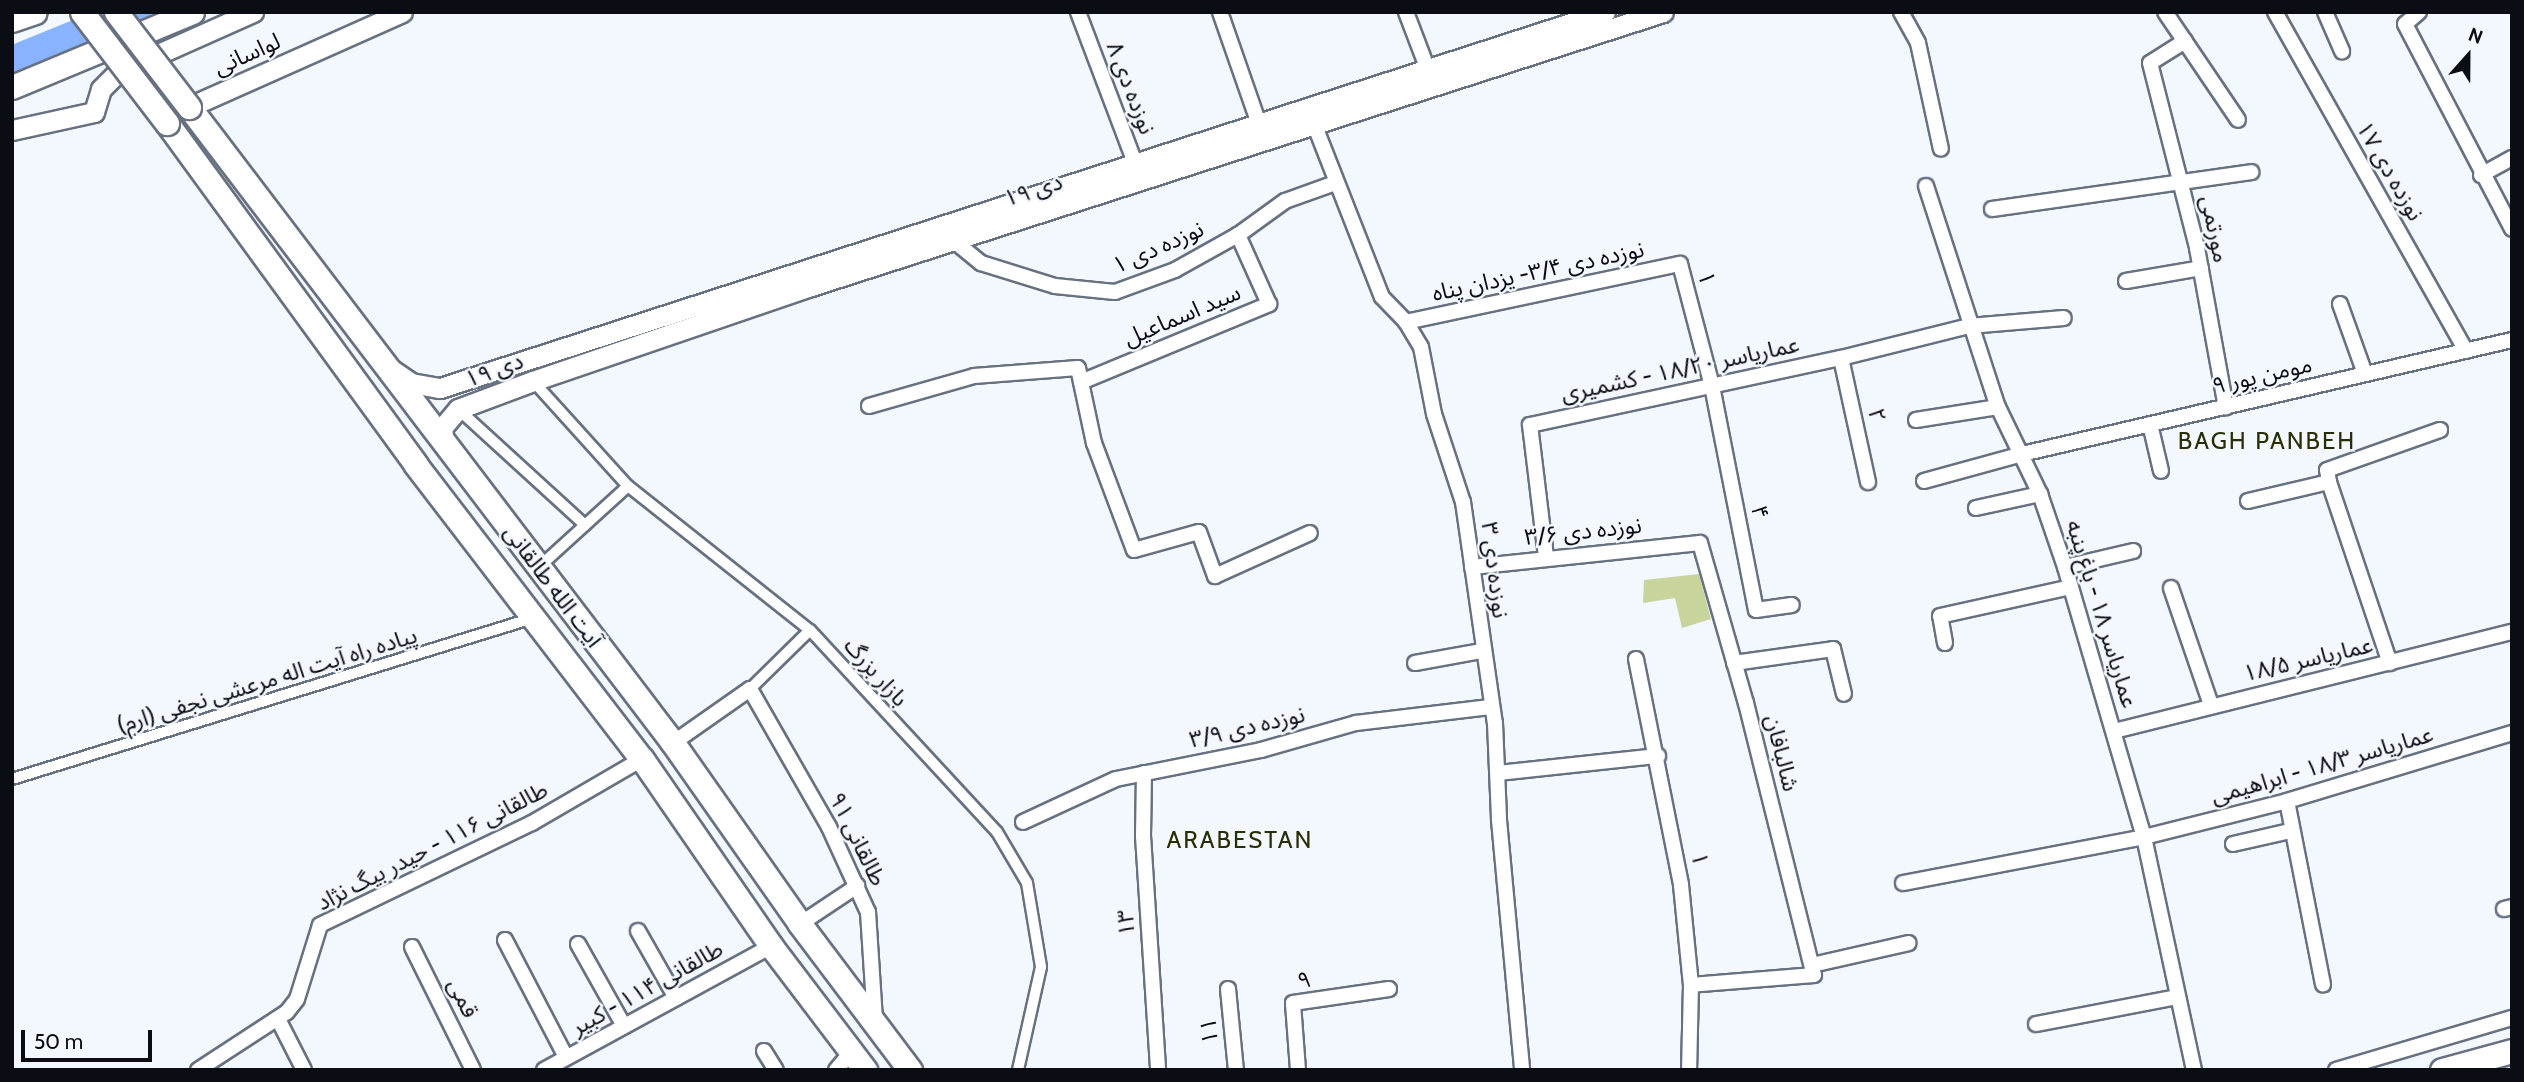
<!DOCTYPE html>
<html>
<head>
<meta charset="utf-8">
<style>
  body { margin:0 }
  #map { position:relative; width:2524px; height:1082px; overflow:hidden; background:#f3f7fe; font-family:Cabin,"Noto Sans Arabic",sans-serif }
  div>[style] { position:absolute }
  .green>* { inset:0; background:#c7d49c }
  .river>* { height:32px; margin:-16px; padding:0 16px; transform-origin:16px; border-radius:16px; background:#89b3fe }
  .roads { filter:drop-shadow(2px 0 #687180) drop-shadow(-2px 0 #687180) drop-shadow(0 2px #687180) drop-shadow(0 -2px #687180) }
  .pedestrian>* { height:10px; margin:-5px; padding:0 5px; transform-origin:5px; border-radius:5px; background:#fff }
  .minor>* { height:14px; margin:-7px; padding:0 7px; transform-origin:7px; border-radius:7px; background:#fff }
  .secondary>* { height:19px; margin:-9.5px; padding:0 9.5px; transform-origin:9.5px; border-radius:9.5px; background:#fff }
  .primary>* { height:23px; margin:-11.5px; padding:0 11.5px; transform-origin:11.5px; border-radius:11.5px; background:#fff }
  .bridges { filter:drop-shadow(2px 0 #687180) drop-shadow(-2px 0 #687180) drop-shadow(0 2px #687180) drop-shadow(0 -2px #687180) }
  .primary-bridge>* { height:23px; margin:-11.5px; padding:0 11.5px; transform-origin:11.5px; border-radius:11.5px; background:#fff }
  span { translate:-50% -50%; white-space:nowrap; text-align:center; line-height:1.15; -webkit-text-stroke:5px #f3f7fe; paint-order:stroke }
  .street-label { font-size:23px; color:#0a0d13 }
  .neighbourhood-label { font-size:24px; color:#282f07; letter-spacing:2px }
  .frame { position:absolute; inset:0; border:14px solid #0a0d13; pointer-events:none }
  .north { position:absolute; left:2433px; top:21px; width:70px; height:70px; -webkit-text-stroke:5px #f3f7fe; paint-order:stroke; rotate:21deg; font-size:19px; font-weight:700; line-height:28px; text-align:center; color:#0a0d13 }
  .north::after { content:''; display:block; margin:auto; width:24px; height:32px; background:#0a0d13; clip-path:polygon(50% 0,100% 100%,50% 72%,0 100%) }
  .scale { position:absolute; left:21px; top:1030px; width:131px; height:32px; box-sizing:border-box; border:4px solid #0a0d13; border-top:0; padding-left:9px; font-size:21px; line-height:24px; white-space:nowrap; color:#0a0d13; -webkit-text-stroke:5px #f3f7fe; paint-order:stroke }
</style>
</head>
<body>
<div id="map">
  <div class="green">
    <div style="clip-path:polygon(1699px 574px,1711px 619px,1682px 628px,1675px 598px,1643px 603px,1644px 580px)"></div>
  </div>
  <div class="river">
    <div style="left:12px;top:62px;width:133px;rotate:-22.1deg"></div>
  </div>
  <div class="roads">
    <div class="pedestrian">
      <div style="left:533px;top:381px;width:142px;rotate:47.9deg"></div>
      <div style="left:628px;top:486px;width:232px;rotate:38.4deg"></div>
      <div style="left:810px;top:630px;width:275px;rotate:47.2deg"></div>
      <div style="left:997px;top:832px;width:59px;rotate:59.5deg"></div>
      <div style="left:1027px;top:883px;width:85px;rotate:80.5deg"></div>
      <div style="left:1041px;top:967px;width:106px;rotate:102.6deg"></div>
      <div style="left:458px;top:409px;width:172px;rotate:42.4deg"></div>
      <div style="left:539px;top:567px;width:120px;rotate:-42.3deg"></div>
      <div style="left:750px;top:689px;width:84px;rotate:-44.5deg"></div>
      <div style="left:12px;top:779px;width:545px;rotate:-17.17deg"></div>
    </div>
    <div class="minor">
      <div style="left:1078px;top:12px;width:170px;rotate:69.3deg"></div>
      <div style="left:1220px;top:12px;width:125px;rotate:70.8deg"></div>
      <div style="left:1406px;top:12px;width:62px;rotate:69.2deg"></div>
      <div style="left:1901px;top:12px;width:35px;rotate:61deg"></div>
      <div style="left:1918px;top:43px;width:108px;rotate:77.8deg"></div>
      <div style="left:2165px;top:12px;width:130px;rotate:55.9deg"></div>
      <div style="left:2275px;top:12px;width:389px;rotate:60.6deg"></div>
      <div style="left:2325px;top:12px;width:43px;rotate:66.4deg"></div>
      <div style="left:2419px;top:12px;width:18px;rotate:139deg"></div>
      <div style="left:2405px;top:24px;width:231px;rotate:62.4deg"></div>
      <div style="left:2185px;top:41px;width:41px;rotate:147.8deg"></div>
      <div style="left:2150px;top:63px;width:191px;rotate:75.7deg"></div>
      <div style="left:2197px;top:248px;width:162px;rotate:79.7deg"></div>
      <div style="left:1311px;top:116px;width:194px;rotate:68.6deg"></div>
      <div style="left:1382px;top:297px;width:35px;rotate:46deg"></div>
      <div style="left:1406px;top:322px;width:29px;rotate:59deg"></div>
      <div style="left:1421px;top:347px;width:68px;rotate:79deg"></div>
      <div style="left:1434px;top:414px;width:93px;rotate:71.8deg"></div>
      <div style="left:1463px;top:502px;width:223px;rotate:81.8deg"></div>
      <div style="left:1495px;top:723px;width:97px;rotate:87.6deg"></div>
      <div style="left:1499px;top:820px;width:251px;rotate:84.7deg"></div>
      <div style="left:2481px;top:175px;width:35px;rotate:-29deg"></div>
      <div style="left:1926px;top:186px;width:232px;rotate:72deg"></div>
      <div style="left:1998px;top:407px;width:97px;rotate:64.2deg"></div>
      <div style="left:2040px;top:494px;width:77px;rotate:71.1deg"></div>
      <div style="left:2065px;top:567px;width:281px;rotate:73.7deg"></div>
      <div style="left:2144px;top:837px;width:238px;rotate:77.9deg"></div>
      <div style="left:1992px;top:209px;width:262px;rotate:-8.1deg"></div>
      <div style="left:948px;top:236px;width:43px;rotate:39.3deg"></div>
      <div style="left:981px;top:263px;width:77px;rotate:17.3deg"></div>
      <div style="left:1055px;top:286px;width:60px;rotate:5.7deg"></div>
      <div style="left:1115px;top:292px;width:64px;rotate:-20.1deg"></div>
      <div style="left:1175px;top:270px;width:72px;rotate:-29.1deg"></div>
      <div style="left:1238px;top:235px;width:58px;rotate:-35.9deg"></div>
      <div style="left:1285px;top:201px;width:53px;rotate:-19.8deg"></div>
      <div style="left:2126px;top:281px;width:76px;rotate:-9.8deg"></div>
      <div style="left:2340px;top:304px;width:74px;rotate:70.3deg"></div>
      <div style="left:1406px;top:322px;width:280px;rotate:-12deg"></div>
      <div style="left:1680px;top:264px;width:126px;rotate:75.3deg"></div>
      <div style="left:1712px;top:386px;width:228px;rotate:78.9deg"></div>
      <div style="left:1756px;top:610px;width:36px;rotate:-8deg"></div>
      <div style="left:1841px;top:358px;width:127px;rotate:77.7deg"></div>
      <div style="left:1081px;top:382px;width:204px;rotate:-22.5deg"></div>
      <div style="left:1269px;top:304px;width:76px;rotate:-114.2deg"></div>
      <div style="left:869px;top:406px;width:109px;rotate:-15.9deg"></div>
      <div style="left:974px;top:376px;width:104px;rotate:-4.4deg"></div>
      <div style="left:1078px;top:368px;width:77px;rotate:78deg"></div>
      <div style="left:1094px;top:443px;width:114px;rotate:69.5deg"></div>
      <div style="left:1134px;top:550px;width:67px;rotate:-15.5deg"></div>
      <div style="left:1199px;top:532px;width:47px;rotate:70deg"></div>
      <div style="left:1215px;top:576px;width:104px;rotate:-24.4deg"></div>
      <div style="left:1916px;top:420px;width:83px;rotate:-9deg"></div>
      <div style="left:2150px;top:424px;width:48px;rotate:76.8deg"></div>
      <div style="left:1924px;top:481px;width:102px;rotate:-15.4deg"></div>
      <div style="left:2022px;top:454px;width:503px;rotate:-13.1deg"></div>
      <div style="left:2329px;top:482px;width:191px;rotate:71.4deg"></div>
      <div style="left:2248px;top:501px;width:83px;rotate:-13.2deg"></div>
      <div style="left:2329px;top:482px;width:12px;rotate:-99deg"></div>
      <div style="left:2327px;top:470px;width:120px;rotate:-19.5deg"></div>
      <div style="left:1976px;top:508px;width:66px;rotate:-12.3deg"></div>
      <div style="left:1546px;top:557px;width:133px;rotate:-96.9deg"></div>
      <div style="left:1530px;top:425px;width:318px;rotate:-12.2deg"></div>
      <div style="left:1841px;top:358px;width:132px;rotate:-14deg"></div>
      <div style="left:1969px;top:326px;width:95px;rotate:-4.8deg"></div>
      <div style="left:1472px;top:567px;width:229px;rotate:-6deg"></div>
      <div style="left:1700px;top:543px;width:166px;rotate:74deg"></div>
      <div style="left:1746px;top:703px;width:280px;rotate:76deg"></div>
      <div style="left:1814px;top:975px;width:123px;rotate:175.4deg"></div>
      <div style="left:2065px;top:567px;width:70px;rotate:-13.2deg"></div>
      <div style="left:2171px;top:588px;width:124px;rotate:71.1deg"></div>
      <div style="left:1945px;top:643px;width:27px;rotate:-100deg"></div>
      <div style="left:1940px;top:616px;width:134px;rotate:-12.5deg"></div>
      <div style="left:1636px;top:659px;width:230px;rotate:78.7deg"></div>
      <div style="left:1681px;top:885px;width:100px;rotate:84.3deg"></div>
      <div style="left:1691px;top:985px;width:85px;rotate:91.3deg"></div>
      <div style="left:1415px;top:663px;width:68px;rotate:-10.2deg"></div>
      <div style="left:1734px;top:663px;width:100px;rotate:-8deg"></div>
      <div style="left:1833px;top:649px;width:46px;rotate:76.3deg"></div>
      <div style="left:2114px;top:731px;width:410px;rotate:-14deg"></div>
      <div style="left:673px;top:743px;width:94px;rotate:-35deg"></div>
      <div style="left:750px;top:689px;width:159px;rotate:60.2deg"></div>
      <div style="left:829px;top:827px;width:94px;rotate:65.4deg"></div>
      <div style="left:868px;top:912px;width:108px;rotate:86.3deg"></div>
      <div style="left:1144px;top:773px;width:63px;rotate:90.9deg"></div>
      <div style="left:1143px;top:836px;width:234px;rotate:86.3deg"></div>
      <div style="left:1498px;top:773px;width:161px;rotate:-6.1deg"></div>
      <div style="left:2287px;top:801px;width:187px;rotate:78.9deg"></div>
      <div style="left:1023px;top:822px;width:102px;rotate:-24.8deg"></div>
      <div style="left:1116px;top:779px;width:148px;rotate:-11.3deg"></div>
      <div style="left:1261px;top:750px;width:99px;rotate:-15.9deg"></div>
      <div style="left:1356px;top:723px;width:135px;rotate:-6.8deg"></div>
      <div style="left:2233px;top:844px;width:58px;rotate:-12.8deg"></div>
      <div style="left:1903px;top:883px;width:245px;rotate:-10.8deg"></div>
      <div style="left:2144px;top:837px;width:147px;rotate:-14.1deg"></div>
      <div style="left:2287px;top:801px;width:235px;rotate:-16.8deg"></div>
      <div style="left:2504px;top:909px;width:8px;rotate:-14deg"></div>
      <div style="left:800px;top:924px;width:69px;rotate:-33.7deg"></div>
      <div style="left:638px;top:931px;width:77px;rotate:60.4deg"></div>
      <div style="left:505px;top:940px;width:132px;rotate:62.5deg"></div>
      <div style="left:578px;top:944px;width:94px;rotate:60.7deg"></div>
      <div style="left:412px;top:947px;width:137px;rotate:63.6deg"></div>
      <div style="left:1812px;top:965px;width:99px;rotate:-12.8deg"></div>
      <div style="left:1228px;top:989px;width:81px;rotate:84.4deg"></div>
      <div style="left:278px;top:1019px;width:57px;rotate:63deg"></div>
      <div style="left:2036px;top:1024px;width:144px;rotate:-10.8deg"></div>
      <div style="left:764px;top:1051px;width:22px;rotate:58deg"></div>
      <div style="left:198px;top:1070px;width:106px;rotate:-33.1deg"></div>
      <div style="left:287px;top:1012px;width:16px;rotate:-52deg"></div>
      <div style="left:297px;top:999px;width:77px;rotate:-72.7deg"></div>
      <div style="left:320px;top:925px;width:235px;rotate:-25.7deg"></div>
      <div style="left:532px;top:823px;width:127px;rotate:-30.2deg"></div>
      <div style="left:544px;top:1070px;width:259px;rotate:-28.6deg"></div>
      <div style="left:836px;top:1070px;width:23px;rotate:-50deg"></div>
      <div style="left:1298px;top:1070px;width:67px;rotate:-94.3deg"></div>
      <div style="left:1293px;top:1003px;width:97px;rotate:-8.3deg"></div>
      <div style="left:2336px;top:1070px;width:184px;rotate:-16.5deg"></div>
    </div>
    <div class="secondary">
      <div style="left:189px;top:107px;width:233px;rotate:-24deg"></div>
      <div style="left:12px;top:130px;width:84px;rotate:-12.4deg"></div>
      <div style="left:94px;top:112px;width:24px;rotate:-73deg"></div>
      <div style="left:101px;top:89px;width:24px;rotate:-45deg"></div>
      <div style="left:118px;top:72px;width:148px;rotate:-24deg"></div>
      <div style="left:392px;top:370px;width:23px;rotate:34deg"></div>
      <div style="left:411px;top:383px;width:29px;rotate:10deg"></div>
      <div style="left:440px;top:388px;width:1224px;rotate:-17.89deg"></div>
      <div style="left:444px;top:443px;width:15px;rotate:-98deg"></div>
      <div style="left:442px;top:428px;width:25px;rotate:-50deg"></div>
      <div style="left:458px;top:409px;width:80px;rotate:-20.5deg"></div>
      <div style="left:533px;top:381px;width:291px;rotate:-18.9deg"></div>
      <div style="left:808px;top:287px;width:898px;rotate:-17.83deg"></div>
    </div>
    <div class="primary">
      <div style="left:12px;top:20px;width:24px;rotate:-19deg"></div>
      <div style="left:12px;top:87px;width:195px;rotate:-22.6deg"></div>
      <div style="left:189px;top:107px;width:799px;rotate:52.73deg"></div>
      <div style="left:673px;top:743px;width:221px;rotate:54.9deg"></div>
      <div style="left:800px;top:924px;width:183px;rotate:53deg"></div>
      <div style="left:167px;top:123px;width:423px;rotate:53.9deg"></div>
      <div style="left:416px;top:465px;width:371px;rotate:52.5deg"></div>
      <div style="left:642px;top:759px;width:227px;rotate:55.4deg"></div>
      <div style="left:771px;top:946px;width:156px;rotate:52.8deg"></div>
      <div style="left:2442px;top:1070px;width:73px;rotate:-15.2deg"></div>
    </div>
  </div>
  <div class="bridges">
    <div class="primary-bridge">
      <div style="left:82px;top:12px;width:140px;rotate:52.6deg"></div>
      <div style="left:116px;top:12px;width:120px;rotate:52.5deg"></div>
    </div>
  </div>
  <div class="street-label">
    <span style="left:247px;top:54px;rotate:-24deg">لواسانی</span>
    <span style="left:1131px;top:88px;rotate:69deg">نوزده دی ۸</span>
    <span style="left:2390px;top:171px;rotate:60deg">نوزده دی ۱۷</span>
    <span style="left:1033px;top:190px;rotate:-18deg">۱۹ دی</span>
    <span style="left:2215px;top:229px;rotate:78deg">مورتمی</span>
    <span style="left:1158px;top:247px;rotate:-24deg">نوزده دی ۱</span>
    <span style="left:1538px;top:271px;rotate:-12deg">نوزده دی ۳/۴- یزدان پناه</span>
    <span style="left:1707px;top:278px;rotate:75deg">۱</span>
    <span style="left:1182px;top:315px;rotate:-23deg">سید اسماعیل</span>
    <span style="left:1680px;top:369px;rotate:-12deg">عماریاسر ۱۸/۲۰ - کشمیری</span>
    <span style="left:494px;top:370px;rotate:-20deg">۱۹ دی</span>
    <span style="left:2262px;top:375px;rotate:-13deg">مومن پور ۹</span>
    <span style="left:1877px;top:415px;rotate:77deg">۲</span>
    <span style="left:1760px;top:512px;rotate:79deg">۴</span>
    <span style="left:1583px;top:531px;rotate:-6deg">نوزده دی ۳/۶</span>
    <span style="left:1495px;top:570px;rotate:83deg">نوزده دی ۳</span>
    <span style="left:553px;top:586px;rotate:53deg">آیت الله طالقانی</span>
    <span style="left:2102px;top:614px;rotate:73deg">عماریاسر ۱۸ - باغ پنبه</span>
    <span style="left:2308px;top:659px;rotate:-13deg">عماریاسر ۱۸/۵</span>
    <span style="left:876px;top:672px;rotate:48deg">بازار بزرگ</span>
    <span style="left:267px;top:680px;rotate:-17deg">پیاده راه آیت اله مرعشی نجفی (ارم)</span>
    <span style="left:1247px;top:727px;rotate:-13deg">نوزده دی ۳/۹</span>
    <span style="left:1782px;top:753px;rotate:76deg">شالبافان</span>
    <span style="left:2322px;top:765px;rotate:-16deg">عماریاسر ۱۸/۳ - ابراهیمی</span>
    <span style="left:858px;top:839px;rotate:64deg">طالقانی ۹۱</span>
    <span style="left:432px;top:846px;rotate:-27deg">طالقانی ۱۱۶ - حیدر بیگ نژاد</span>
    <span style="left:1700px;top:859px;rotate:80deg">۱</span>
    <span style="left:1126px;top:923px;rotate:-94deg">۱۳</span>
    <span style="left:1304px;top:980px;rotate:-15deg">۹</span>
    <span style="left:647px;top:988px;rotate:-29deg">طالقانی ۱۱۴ - کبیر</span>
    <span style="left:463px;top:998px;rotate:64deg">قمی</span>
    <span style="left:1209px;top:1031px;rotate:-96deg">۱۱</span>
  </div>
  <div class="neighbourhood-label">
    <span style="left:2267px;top:441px">BAGH PANBEH</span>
    <span style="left:1240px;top:840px">ARABESTAN</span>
  </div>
  <div class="frame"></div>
  <div class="north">N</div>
  <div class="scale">50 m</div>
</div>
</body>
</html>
